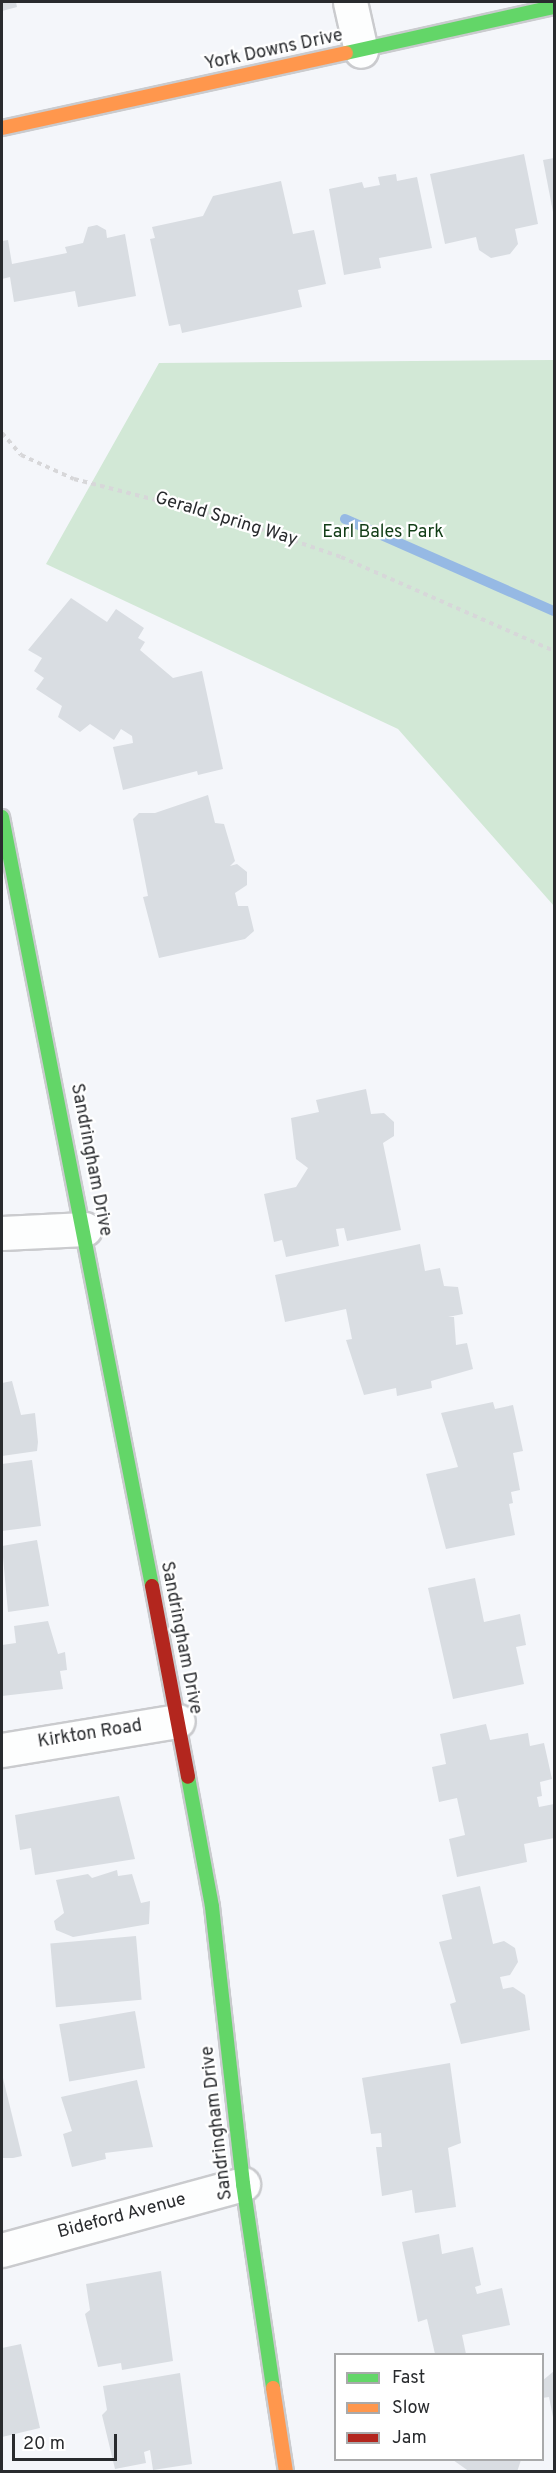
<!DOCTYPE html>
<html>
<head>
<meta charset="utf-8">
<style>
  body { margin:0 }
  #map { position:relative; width:556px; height:2473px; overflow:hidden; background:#f4f6fa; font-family:Overpass,sans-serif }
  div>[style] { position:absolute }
  .green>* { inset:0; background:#d2e8d6 }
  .stream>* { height:10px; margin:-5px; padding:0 5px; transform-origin:5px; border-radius:5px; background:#96b9e4 }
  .building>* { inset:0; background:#d9dde2; transform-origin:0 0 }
  .path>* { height:4px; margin-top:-2px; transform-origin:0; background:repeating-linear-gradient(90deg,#d7d7d9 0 4.5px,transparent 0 9px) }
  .roads { filter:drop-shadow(2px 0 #cacbce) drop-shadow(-2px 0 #cacbce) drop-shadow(0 2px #cacbce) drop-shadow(0 -2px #cacbce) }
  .street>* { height:33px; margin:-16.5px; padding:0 16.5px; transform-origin:16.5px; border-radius:16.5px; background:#fdfefe }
  .fast>* { height:14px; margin:-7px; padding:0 7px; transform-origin:7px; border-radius:7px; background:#63d668 }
  .slow>* { height:14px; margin:-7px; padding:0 7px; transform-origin:7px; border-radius:7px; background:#ff974d }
  .jam>* { height:14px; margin:-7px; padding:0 7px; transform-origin:7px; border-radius:7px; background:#b3261e }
  span { translate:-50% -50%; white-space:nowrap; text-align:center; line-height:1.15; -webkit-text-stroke:4.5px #fff; paint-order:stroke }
  .street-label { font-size:18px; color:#292b2e }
  .park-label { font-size:18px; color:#123d17 }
  .frame { position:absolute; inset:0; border:3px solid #292b2e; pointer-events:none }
  .legend { position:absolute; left:334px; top:2353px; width:210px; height:108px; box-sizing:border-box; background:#fff; border:2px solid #a9aaab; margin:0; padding:8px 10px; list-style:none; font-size:18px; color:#292b2e }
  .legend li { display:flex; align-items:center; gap:12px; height:30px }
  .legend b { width:30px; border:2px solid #a9aaab }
  .scale { position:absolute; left:12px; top:2434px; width:105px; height:27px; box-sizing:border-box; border:3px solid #292b2e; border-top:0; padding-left:8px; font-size:18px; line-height:21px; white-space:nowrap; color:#292b2e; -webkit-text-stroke:4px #fff; paint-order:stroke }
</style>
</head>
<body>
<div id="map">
  <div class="green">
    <div style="clip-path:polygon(554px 360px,554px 906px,398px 729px,46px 564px,159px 363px)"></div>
  </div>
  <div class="stream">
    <div style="left:345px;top:519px;width:228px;rotate:23.8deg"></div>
  </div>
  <div class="building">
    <div style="clip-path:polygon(2px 2px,16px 2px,17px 7px,2px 11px)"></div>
    <div style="clip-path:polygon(524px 154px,538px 224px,515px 229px,518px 244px,510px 254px,491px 258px,479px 250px,476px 237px,445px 244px,430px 174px)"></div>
    <div style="clip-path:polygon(554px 158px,554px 211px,553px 212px,543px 160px)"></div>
    <div style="clip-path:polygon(396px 174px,397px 181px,417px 177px,432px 248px,379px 258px,381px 268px,344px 275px,329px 189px,362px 182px,364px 188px,380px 185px,378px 177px)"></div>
    <div style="clip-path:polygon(281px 181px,293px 234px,314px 230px,326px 284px,298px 290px,302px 307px,182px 333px,180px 324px,169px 326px,150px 239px,155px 238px,152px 227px,203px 216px,213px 196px)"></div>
    <div style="clip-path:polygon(97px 225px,106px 230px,107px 238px,125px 234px,136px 296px,78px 307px,75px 291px,14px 302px,10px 277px,2px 279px,2px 241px,8px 240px,12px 264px,67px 253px,65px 247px,83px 243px,88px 227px)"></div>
    <div style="clip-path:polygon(71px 598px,107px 622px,116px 609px,144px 628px,138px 638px,145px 642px,140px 650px,173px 678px,202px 671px,223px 769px,198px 775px,197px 771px,123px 790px,113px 747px,133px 743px,132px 736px,121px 729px,114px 740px,90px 724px,80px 732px,58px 717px,62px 706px,36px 689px,44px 678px,34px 671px,42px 658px,28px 650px)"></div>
    <div style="clip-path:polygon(208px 795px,215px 823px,224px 824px,235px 861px,230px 866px,237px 864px,247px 872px,247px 885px,235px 893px,238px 906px,248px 906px,254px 931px,245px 939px,159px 958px,143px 897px,148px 896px,133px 819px,139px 813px,155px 813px)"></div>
    <div style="clip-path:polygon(366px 1089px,371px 1114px,384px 1113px,394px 1122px,394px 1136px,383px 1143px,401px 1230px,347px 1241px,344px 1228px,336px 1229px,339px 1246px,286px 1257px,282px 1240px,274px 1242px,264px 1194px,296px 1187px,308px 1168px,296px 1159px,291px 1118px,319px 1112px,316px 1100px)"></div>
    <div style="clip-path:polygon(420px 1244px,425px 1271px,440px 1268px,444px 1286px,458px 1287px,463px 1314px,448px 1317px,454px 1317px,456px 1345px,467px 1343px,473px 1369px,431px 1381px,432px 1388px,397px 1396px,396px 1388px,364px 1395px,346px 1340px,352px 1339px,346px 1309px,285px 1322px,275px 1275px)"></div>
    <div style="clip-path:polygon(12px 1381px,21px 1415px,35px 1413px,38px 1442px,37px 1451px,2px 1456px,2px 1383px)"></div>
    <div style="clip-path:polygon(493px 1402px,495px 1409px,513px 1405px,523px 1451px,513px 1453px,520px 1490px,511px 1492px,513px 1503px,509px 1504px,515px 1535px,446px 1549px,426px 1474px,458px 1467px,441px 1413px)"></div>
    <div style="clip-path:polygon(32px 1460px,41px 1526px,2px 1531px,2px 1464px)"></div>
    <div style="clip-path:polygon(37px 1540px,49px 1606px,8px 1612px,2px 1546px)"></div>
    <div style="clip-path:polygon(475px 1578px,484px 1622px,520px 1614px,526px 1645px,516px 1647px,524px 1684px,453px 1699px,428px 1588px)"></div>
    <div style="clip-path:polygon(48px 1621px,58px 1654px,65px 1652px,67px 1670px,60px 1671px,63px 1689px,2px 1696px,2px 1645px,16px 1643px,14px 1626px)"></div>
    <div style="clip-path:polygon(486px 1724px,490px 1740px,528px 1733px,530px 1746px,544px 1743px,552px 1779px,540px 1782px,542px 1796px,537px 1797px,539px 1807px,554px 1804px,554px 1838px,524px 1844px,527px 1862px,457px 1877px,449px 1839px,465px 1835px,457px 1798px,439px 1802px,432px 1767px,446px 1764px,440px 1734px)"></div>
    <div style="clip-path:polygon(119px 1796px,135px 1859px,35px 1875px,31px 1848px,20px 1850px,15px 1815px)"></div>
    <div style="clip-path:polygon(117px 1870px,118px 1876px,132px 1874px,141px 1903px,150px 1901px,149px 1924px,73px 1937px,56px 1930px,54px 1921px,64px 1913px,56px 1880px,88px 1874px,92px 1878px)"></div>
    <div style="clip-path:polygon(480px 1886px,493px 1944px,504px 1941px,515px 1948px,518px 1962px,510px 1975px,500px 1977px,503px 1989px,513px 1987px,525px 1995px,530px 2030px,461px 2044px,450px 2004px,456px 2002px,439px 1942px,452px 1939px,442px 1895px)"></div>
    <div style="left:136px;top:1936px;width:64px;height:86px;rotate:85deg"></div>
    <div style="left:135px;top:2011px;width:58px;height:77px;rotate:80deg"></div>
    <div style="clip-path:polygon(450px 2063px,461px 2143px,448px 2148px,456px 2207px,415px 2213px,412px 2190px,382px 2196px,376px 2147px,382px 2147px,381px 2133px,371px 2134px,362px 2078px)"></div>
    <div style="clip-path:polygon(2px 2074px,22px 2156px,13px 2158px,2px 2158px)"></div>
    <div style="clip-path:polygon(137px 2080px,153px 2147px,105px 2153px,106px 2159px,72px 2167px,63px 2134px,72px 2131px,61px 2097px)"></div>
    <div style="clip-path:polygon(439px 2234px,442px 2254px,473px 2247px,481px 2285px,475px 2287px,477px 2294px,502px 2288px,510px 2325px,462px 2335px,466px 2354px,435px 2354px,427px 2319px,418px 2322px,402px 2242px)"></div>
    <div style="clip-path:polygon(161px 2271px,173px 2361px,122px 2370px,121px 2363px,98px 2367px,85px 2314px,90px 2310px,86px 2284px)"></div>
    <div style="clip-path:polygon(21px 2344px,40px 2428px,2px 2437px,2px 2348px)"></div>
    <div style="clip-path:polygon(554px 2371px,554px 2417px,553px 2417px,549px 2397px,542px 2398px,542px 2381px)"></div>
    <div style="clip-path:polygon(180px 2373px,192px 2464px,153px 2470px,150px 2450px,144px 2452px,146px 2463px,115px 2469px,102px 2415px,107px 2410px,103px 2386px)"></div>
    <div style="clip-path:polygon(453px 2460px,521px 2460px,517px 2472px,470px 2472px)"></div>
  </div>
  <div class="path">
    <div style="left:2px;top:433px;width:29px;rotate:49deg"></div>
    <div style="left:21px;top:455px;width:58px;rotate:24.4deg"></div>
    <div style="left:74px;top:479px;width:165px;rotate:14.4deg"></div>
    <div style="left:234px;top:520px;width:113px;rotate:19.1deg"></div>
    <div style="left:341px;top:557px;width:233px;rotate:23.8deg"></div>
  </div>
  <div class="roads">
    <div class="street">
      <div style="left:350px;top:2px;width:50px;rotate:77.3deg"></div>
      <div style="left:2px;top:1233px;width:83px;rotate:-2.8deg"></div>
      <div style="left:2px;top:1750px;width:178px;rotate:-9.4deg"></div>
      <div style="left:2px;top:2250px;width:250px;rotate:-15.3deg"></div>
    </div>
    <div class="fast">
      <div style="left:346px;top:53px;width:213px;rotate:-12.5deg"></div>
      <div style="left:2px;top:817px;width:783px;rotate:78.96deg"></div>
      <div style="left:188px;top:1777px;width:132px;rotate:79.5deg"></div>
      <div style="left:212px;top:1907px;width:279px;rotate:83.6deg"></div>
      <div style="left:243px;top:2184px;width:206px;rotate:81.6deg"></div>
    </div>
    <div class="slow">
      <div style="left:2px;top:128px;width:352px;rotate:-12.3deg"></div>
      <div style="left:273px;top:2388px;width:85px;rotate:81.2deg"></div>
    </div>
    <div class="jam">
      <div style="left:152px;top:1586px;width:194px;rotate:79.3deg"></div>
    </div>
  </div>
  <div class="street-label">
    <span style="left:274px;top:51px;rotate:-12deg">York Downs Drive</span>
    <span style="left:226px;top:520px;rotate:17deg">Gerald Spring Way</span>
    <span style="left:90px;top:1160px;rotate:79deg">Sandringham Drive</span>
    <span style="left:180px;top:1638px;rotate:79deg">Sandringham Drive</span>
    <span style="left:90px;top:1735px;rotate:-9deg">Kirkton Road</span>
    <span style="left:218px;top:2123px;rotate:-97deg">Sandringham Drive</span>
    <span style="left:122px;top:2217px;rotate:-15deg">Bideford Avenue</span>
  </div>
  <div class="park-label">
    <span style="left:383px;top:533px">Earl Bales Park</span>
  </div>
  <div class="frame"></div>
  <ul class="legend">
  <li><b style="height:8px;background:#63d668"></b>Fast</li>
  <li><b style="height:8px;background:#ff974d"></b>Slow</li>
  <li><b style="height:8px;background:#b3261e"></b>Jam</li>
  </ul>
  <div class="scale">20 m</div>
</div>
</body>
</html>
